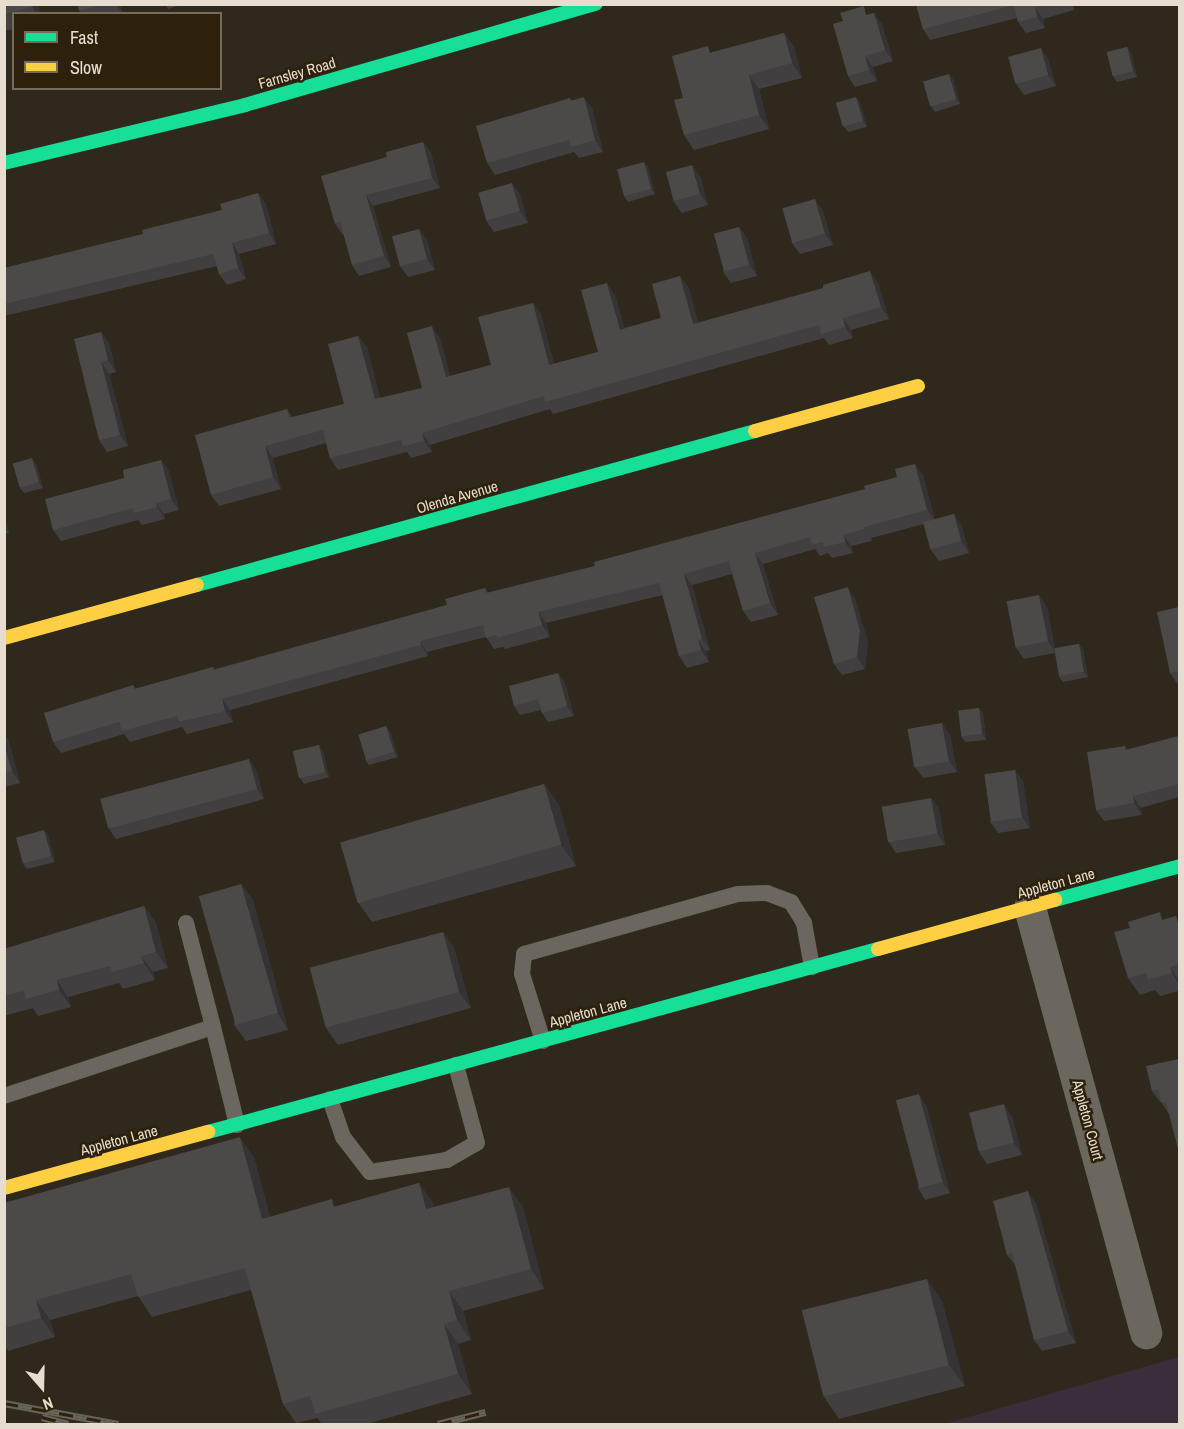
<!DOCTYPE html>
<html>
<head>
<meta charset="utf-8">
<style>
  body { margin:0 }
  #map { position:relative; width:1184px; height:1429px; overflow:hidden; background:#2f281d; font-family:"Archivo Narrow",sans-serif }
  div>[style] { position:absolute }
  .industrial>* { inset:0; background:#382f3b }
  .lane>* { height:16px; margin:-8px; padding:0 8px; transform-origin:8px; border-radius:8px; background:#6b665e }
  .street>* { height:32px; margin:-16px; padding:0 16px; transform-origin:16px; border-radius:16px; background:#6b665e }
  .fast>* { height:14px; margin:-7px; padding:0 7px; transform-origin:7px; border-radius:7px; background:#16e098 }
  .slow>* { height:14px; margin:-7px; padding:0 7px; transform-origin:7px; border-radius:7px; background:#ffcf43 }
  .rail>* { height:7px; margin-top:-3.5px; transform-origin:0; background:repeating-linear-gradient(90deg,#2d210b 0 14px,#68645a 0 28px); box-sizing:border-box; border-block:2px solid #68645a }
  .wall>* { inset:0; background:#413f3f }
  .shaded-wall>* { inset:0; background:#353333 }
  .building>* { inset:0; background:#4c4949; transform-origin:0 0 }
  span { translate:-50% -50%; white-space:nowrap; text-align:center; line-height:1.15; -webkit-text-stroke:5px #2d210b; paint-order:stroke }
  .street-label { font-size:15px; color:#e6ddd0 }
  .frame { position:absolute; inset:0; border:6px solid #e6ddd0; pointer-events:none }
  .legend { position:absolute; left:12px; top:12px; width:210px; height:78px; box-sizing:border-box; background:#2d210b; border:2px solid #776c5a; margin:0; padding:8px 10px; list-style:none; font-size:18px; color:#e6ddd0 }
  .legend li { display:flex; align-items:center; gap:12px; height:30px }
  .legend b { width:30px; border:2px solid #776c5a }
  .north { position:absolute; left:12px; top:1357px; width:60px; height:60px; -webkit-text-stroke:4px #2d210b; paint-order:stroke; rotate:160deg; font-size:16px; font-weight:700; line-height:24px; text-align:center; color:#e6ddd0 }
  .north::after { content:''; display:block; margin:auto; width:21px; height:27px; background:#e6ddd0; clip-path:polygon(50% 0,100% 100%,50% 72%,0 100%) }
</style>
</head>
<body>
<div id="map">
  <div class="industrial">
    <div style="clip-path:polygon(1179px 1357px,1179px 1424px,944px 1424px)"></div>
  </div>
  <div class="lane">
    <div style="left:186px;top:923px;width:107px;rotate:75.4deg"></div>
    <div style="left:543px;top:1041px;width:70px;rotate:-107.4deg"></div>
    <div style="left:522px;top:974px;width:20px;rotate:-84deg"></div>
    <div style="left:524px;top:954px;width:222px;rotate:-15.7deg"></div>
    <div style="left:738px;top:894px;width:29px;rotate:-2deg"></div>
    <div style="left:767px;top:893px;width:26px;rotate:21deg"></div>
    <div style="left:791px;top:902px;width:25px;rotate:58deg"></div>
    <div style="left:804px;top:923px;width:45px;rotate:79.7deg"></div>
    <div style="left:4px;top:1096px;width:220px;rotate:-18.3deg"></div>
    <div style="left:213px;top:1027px;width:101px;rotate:76.2deg"></div>
    <div style="left:330px;top:1099px;width:40px;rotate:71.1deg"></div>
    <div style="left:343px;top:1137px;width:44px;rotate:52.4deg"></div>
    <div style="left:370px;top:1172px;width:78px;rotate:-8.9deg"></div>
    <div style="left:447px;top:1160px;width:34px;rotate:-30deg"></div>
    <div style="left:477px;top:1143px;width:81px;rotate:-105.1deg"></div>
  </div>
  <div class="street">
    <div style="left:1030px;top:908px;width:441px;rotate:74.7deg"></div>
  </div>
  <div class="fast">
    <div style="left:4px;top:163px;width:248px;rotate:-13.5deg"></div>
    <div style="left:245px;top:105px;width:365px;rotate:-16.1deg"></div>
    <div style="left:197px;top:585px;width:579px;rotate:-15.43deg"></div>
    <div style="left:1055px;top:900px;width:130px;rotate:-15.2deg"></div>
    <div style="left:208px;top:1132px;width:695px;rotate:-15.28deg"></div>
  </div>
  <div class="slow">
    <div style="left:755px;top:431px;width:169px;rotate:-15.4deg"></div>
    <div style="left:4px;top:638px;width:200px;rotate:-15.4deg"></div>
    <div style="left:878px;top:949px;width:184px;rotate:-15.5deg"></div>
    <div style="left:4px;top:1188px;width:212px;rotate:-15.4deg"></div>
  </div>
  <div class="rail">
    <div style="left:4px;top:1403px;width:116px;rotate:10.4deg"></div>
    <div style="left:42px;top:1417px;width:27px;rotate:15deg"></div>
    <div style="left:438px;top:1424px;width:49px;rotate:-14.3deg"></div>
  </div>
  <div class="wall">
    <div style="clip-path:polygon(4px 4px,38px 4px,40px 14px,14px 14px,14px 29px,4px 31px)"></div>
    <div style="clip-path:polygon(77px 4px,120px 4px,122px 13px,119px 14px,81px 14px)"></div>
    <div style="clip-path:polygon(165px 4px,185px 4px,168px 9px)"></div>
    <div style="clip-path:polygon(916px 4px,1073px 4px,1074px 10px,1043px 19px,1045px 28px,1026px 33px,1018px 22px,1017px 18px,930px 40px,923px 29px)"></div>
    <div style="clip-path:polygon(869px 14px,882px 24px,893px 61px,873px 67px,877px 81px,855px 87px,848px 76px)"></div>
    <div style="clip-path:polygon(784px 33px,794px 47px,802px 78px,759px 89px,769px 129px,694px 150px,684px 135px,683px 98px,712px 52px)"></div>
    <div style="clip-path:polygon(1127px 47px,1131px 53px,1137px 77px,1117px 82px,1113px 76px)"></div>
    <div style="clip-path:polygon(1048px 59px,1056px 86px,1024px 95px,1016px 84px)"></div>
    <div style="clip-path:polygon(953px 79px,960px 104px,935px 112px,931px 106px)"></div>
    <div style="clip-path:polygon(856px 97px,860px 103px,867px 127px,848px 132px,844px 127px)"></div>
    <div style="clip-path:polygon(570px 98px,571px 100px,592px 108px,603px 152px,579px 158px,574px 152px,495px 175px,487px 163px)"></div>
    <div style="clip-path:polygon(423px 142px,431px 153px,440px 188px,373px 206px,391px 267px,359px 276px,352px 265px,344px 234px,343px 235px,335px 224px,387px 157px)"></div>
    <div style="clip-path:polygon(644px 162px,648px 167px,655px 194px,628px 202px,624px 196px)"></div>
    <div style="clip-path:polygon(700px 176px,708px 205px,682px 213px,674px 202px)"></div>
    <div style="clip-path:polygon(258px 193px,266px 204px,276px 244px,239px 254px,246px 279px,227px 285px,219px 274px,217px 266px,4px 316px,4px 268px,143px 234px,222px 210px)"></div>
    <div style="clip-path:polygon(520px 194px,528px 223px,494px 232px,486px 221px)"></div>
    <div style="clip-path:polygon(823px 211px,833px 245px,800px 254px,792px 243px)"></div>
    <div style="clip-path:polygon(739px 227px,747px 238px,757px 276px,731px 283px,723px 272px)"></div>
    <div style="clip-path:polygon(419px 229px,427px 240px,435px 270px,408px 277px,400px 266px)"></div>
    <div style="clip-path:polygon(878px 283px,889px 319px,851px 330px,853px 338px,829px 345px,824px 338px,553px 414px,550px 409px,430px 445px,432px 452px,411px 458px,407px 452px,338px 470px,330px 458px,326px 443px,273px 458px,281px 489px,219px 506px,211px 495px,287px 409px,292px 417px,344px 404px,358px 336px,367px 347px,380px 398px,422px 388px,440px 338px,450px 376px,491px 365px,533px 303px,541px 314px,554px 364px,598px 352px,615px 295px,624px 328px,661px 318px,689px 288px,698px 323px)"></div>
    <div style="clip-path:polygon(101px 332px,109px 343px,116px 372px,109px 374px,128px 446px,107px 452px,99px 440px)"></div>
    <div style="clip-path:polygon(161px 460px,169px 471px,179px 510px,164px 514px,165px 519px,142px 525px,138px 520px,61px 541px,53px 530px,124px 478px)"></div>
    <div style="clip-path:polygon(36px 464px,43px 488px,24px 493px,20px 488px)"></div>
    <div style="clip-path:polygon(923px 475px,935px 520px,954px 514px,962px 526px,969px 553px,939px 561px,931px 550px,924px 524px,871px 538px,872px 541px,851px 546px,853px 553px,832px 558px,828px 553px,820px 556px,815px 549px,763px 564px,778px 615px,751px 622px,743px 611px,732px 574px,692px 585px,710px 650px,706px 651px,709px 662px,687px 668px,679px 656px,663px 595px,546px 623px,550px 637px,505px 649px,503px 647px,494px 649px,486px 637px,427px 652px,428px 656px,230px 710px,233px 722px,187px 734px,182px 727px,130px 742px,124px 734px,61px 753px,53px 742px,133px 685px,136px 689px,213px 667px,215px 669px,447px 605px,485px 588px,488px 593px,595px 566px)"></div>
    <div style="clip-path:polygon(4px 518px,9px 533px,4px 534px)"></div>
    <div style="clip-path:polygon(855px 599px,868px 642px,865px 669px,842px 675px,834px 664px)"></div>
    <div style="clip-path:polygon(1047px 607px,1055px 648px,1079px 644px,1083px 650px,1088px 677px,1063px 682px,1059px 677px,1055px 653px,1024px 659px,1016px 648px)"></div>
    <div style="clip-path:polygon(1179px 607px,1179px 684px,1178px 685px,1170px 673px)"></div>
    <div style="clip-path:polygon(558px 673px,565px 683px,574px 716px,548px 722px,542px 713px,541px 710px,520px 715px,514px 706px)"></div>
    <div style="clip-path:polygon(979px 708px,983px 713px,986px 740px,965px 742px,961px 736px)"></div>
    <div style="clip-path:polygon(386px 726px,390px 732px,398px 757px,369px 765px,365px 760px)"></div>
    <div style="clip-path:polygon(4px 734px,8px 739px,20px 783px,4px 787px)"></div>
    <div style="clip-path:polygon(950px 734px,957px 772px,923px 778px,915px 767px)"></div>
    <div style="clip-path:polygon(1179px 736px,1179px 797px,1141px 808px,1142px 815px,1104px 821px,1096px 810px,1125px 746px,1127px 750px)"></div>
    <div style="clip-path:polygon(319px 745px,323px 751px,329px 777px,304px 784px,300px 778px)"></div>
    <div style="clip-path:polygon(256px 769px,264px 799px,116px 839px,109px 829px)"></div>
    <div style="clip-path:polygon(1015px 770px,1023px 781px,1030px 828px,998px 833px,990px 822px)"></div>
    <div style="clip-path:polygon(544px 784px,559px 805px,576px 866px,372px 922px,357px 901px)"></div>
    <div style="clip-path:polygon(931px 798px,939px 809px,945px 845px,896px 853px,889px 842px)"></div>
    <div style="clip-path:polygon(44px 830px,48px 836px,55px 862px,27px 869px,23px 864px)"></div>
    <div style="clip-path:polygon(241px 884px,253px 900px,288px 1030px,246px 1041px,234px 1025px)"></div>
    <div style="clip-path:polygon(144px 906px,156px 923px,168px 968px,153px 972px,155px 980px,123px 989px,119px 983px,68px 997px,71px 1007px,38px 1016px,33px 1008px,4px 1016px,4px 949px)"></div>
    <div style="clip-path:polygon(1165px 919px,1179px 921px,1179px 991px,1160px 996px,1155px 990px,1140px 995px,1128px 978px)"></div>
    <div style="clip-path:polygon(443px 932px,454px 948px,471px 1008px,338px 1045px,326px 1028px)"></div>
    <div style="clip-path:polygon(1179px 1059px,1169px 1114px,1161px 1102px,1160px 1102px,1152px 1091px)"></div>
    <div style="clip-path:polygon(926px 1105px,950px 1193px,925px 1200px,918px 1188px)"></div>
    <div style="clip-path:polygon(1012px 1116px,1022px 1155px,987px 1164px,979px 1152px)"></div>
    <div style="clip-path:polygon(254px 1157px,270px 1217px,337px 1206px,419px 1183px,433px 1203px,434px 1207px,523px 1207px,544px 1289px,463px 1311px,471px 1340px,458px 1344px,472px 1394px,363px 1425px,322px 1425px,318px 1418px,296px 1423px,283px 1404px,251px 1290px,152px 1317px,138px 1296px,50px 1320px,55px 1337px,8px 1351px,4px 1345px,4px 1203px)"></div>
    <div style="clip-path:polygon(1036px 1203px,1076px 1343px,1042px 1351px,1034px 1340px,1016px 1266px,1007px 1255px)"></div>
    <div style="clip-path:polygon(942px 1301px,965px 1386px,839px 1419px,824px 1397px)"></div>
  </div>
  <div class="shaded-wall">
    <div style="clip-path:polygon(31px 4px,38px 4px,40px 14px,36px 14px)"></div>
    <div style="clip-path:polygon(116px 4px,120px 4px,122px 13px)"></div>
    <div style="clip-path:polygon(1035px 7px,1043px 19px,1045px 28px,1037px 17px)"></div>
    <div style="clip-path:polygon(874px 13px,882px 24px,893px 61px,885px 50px)"></div>
    <div style="clip-path:polygon(784px 33px,794px 47px,802px 78px,792px 63px)"></div>
    <div style="clip-path:polygon(1127px 47px,1131px 53px,1137px 77px,1133px 71px)"></div>
    <div style="clip-path:polygon(1041px 48px,1048px 59px,1056px 86px,1048px 75px)"></div>
    <div style="clip-path:polygon(865px 56px,873px 67px,877px 81px,869px 70px)"></div>
    <div style="clip-path:polygon(949px 74px,953px 79px,960px 104px,956px 99px)"></div>
    <div style="clip-path:polygon(749px 75px,759px 89px,769px 129px,759px 115px)"></div>
    <div style="clip-path:polygon(584px 97px,592px 108px,603px 152px,595px 140px)"></div>
    <div style="clip-path:polygon(856px 97px,860px 103px,867px 127px,863px 121px)"></div>
    <div style="clip-path:polygon(423px 142px,431px 153px,440px 188px,432px 178px)"></div>
    <div style="clip-path:polygon(644px 162px,648px 167px,655px 194px,651px 189px)"></div>
    <div style="clip-path:polygon(692px 165px,700px 176px,708px 205px,700px 194px)"></div>
    <div style="clip-path:polygon(512px 183px,520px 194px,528px 223px,520px 211px)"></div>
    <div style="clip-path:polygon(258px 193px,266px 204px,276px 244px,269px 233px)"></div>
    <div style="clip-path:polygon(366px 195px,373px 206px,391px 267px,384px 256px)"></div>
    <div style="clip-path:polygon(815px 199px,823px 211px,833px 245px,825px 234px)"></div>
    <div style="clip-path:polygon(739px 227px,747px 238px,757px 276px,749px 265px)"></div>
    <div style="clip-path:polygon(419px 229px,427px 240px,435px 270px,427px 259px)"></div>
    <div style="clip-path:polygon(232px 243px,239px 254px,246px 279px,238px 268px)"></div>
    <div style="clip-path:polygon(870px 271px,878px 283px,889px 319px,881px 307px)"></div>
    <div style="clip-path:polygon(680px 276px,689px 288px,701px 336px,693px 324px)"></div>
    <div style="clip-path:polygon(607px 283px,615px 295px,628px 341px,620px 330px)"></div>
    <div style="clip-path:polygon(533px 303px,541px 314px,557px 376px,549px 365px)"></div>
    <div style="clip-path:polygon(843px 318px,851px 330px,853px 338px,845px 327px)"></div>
    <div style="clip-path:polygon(432px 326px,440px 338px,454px 389px,446px 377px)"></div>
    <div style="clip-path:polygon(101px 332px,109px 343px,116px 372px,108px 360px)"></div>
    <div style="clip-path:polygon(358px 336px,367px 347px,383px 411px,375px 399px)"></div>
    <div style="clip-path:polygon(101px 362px,109px 374px,128px 446px,120px 435px)"></div>
    <div style="clip-path:polygon(422px 433px,430px 445px,432px 452px,424px 441px)"></div>
    <div style="clip-path:polygon(265px 446px,273px 458px,281px 489px,273px 477px)"></div>
    <div style="clip-path:polygon(32px 458px,36px 464px,43px 488px,39px 482px)"></div>
    <div style="clip-path:polygon(161px 460px,169px 471px,179px 510px,171px 499px)"></div>
    <div style="clip-path:polygon(915px 464px,923px 475px,935px 521px,927px 510px)"></div>
    <div style="clip-path:polygon(156px 503px,164px 514px,165px 519px,157px 507px)"></div>
    <div style="clip-path:polygon(954px 514px,962px 526px,969px 553px,961px 541px)"></div>
    <div style="clip-path:polygon(4px 518px,9px 533px,4px 527px)"></div>
    <div style="clip-path:polygon(844px 535px,851px 546px,853px 553px,845px 542px)"></div>
    <div style="clip-path:polygon(755px 553px,763px 564px,778px 615px,770px 603px)"></div>
    <div style="clip-path:polygon(684px 574px,692px 585px,710px 650px,702px 639px)"></div>
    <div style="clip-path:polygon(848px 587px,855px 599px,868px 642px,865px 669px,857px 657px)"></div>
    <div style="clip-path:polygon(1039px 595px,1047px 607px,1056px 653px,1048px 641px)"></div>
    <div style="clip-path:polygon(538px 612px,546px 623px,550px 637px,542px 625px)"></div>
    <div style="clip-path:polygon(698px 640px,706px 651px,709px 662px,701px 650px)"></div>
    <div style="clip-path:polygon(420px 641px,427px 652px,428px 656px,421px 645px)"></div>
    <div style="clip-path:polygon(1079px 644px,1083px 650px,1088px 677px,1084px 672px)"></div>
    <div style="clip-path:polygon(558px 673px,565px 683px,574px 716px,567px 706px)"></div>
    <div style="clip-path:polygon(222px 699px,230px 710px,233px 722px,225px 711px)"></div>
    <div style="clip-path:polygon(979px 708px,983px 713px,986px 740px,982px 734px)"></div>
    <div style="clip-path:polygon(942px 723px,950px 734px,957px 772px,949px 761px)"></div>
    <div style="clip-path:polygon(386px 726px,390px 732px,398px 757px,394px 752px)"></div>
    <div style="clip-path:polygon(4px 734px,8px 739px,20px 783px,12px 771px,4px 745px)"></div>
    <div style="clip-path:polygon(319px 745px,323px 751px,329px 777px,325px 772px)"></div>
    <div style="clip-path:polygon(249px 759px,256px 769px,264px 799px,257px 789px)"></div>
    <div style="clip-path:polygon(1015px 770px,1023px 781px,1030px 828px,1022px 817px)"></div>
    <div style="clip-path:polygon(544px 784px,559px 805px,576px 866px,561px 845px)"></div>
    <div style="clip-path:polygon(1133px 796px,1141px 808px,1142px 815px,1134px 803px)"></div>
    <div style="clip-path:polygon(931px 798px,939px 809px,945px 845px,937px 833px)"></div>
    <div style="clip-path:polygon(44px 830px,48px 836px,55px 862px,51px 856px)"></div>
    <div style="clip-path:polygon(241px 884px,253px 900px,288px 1030px,277px 1013px)"></div>
    <div style="clip-path:polygon(144px 906px,156px 923px,168px 968px,156px 952px)"></div>
    <div style="clip-path:polygon(443px 932px,454px 948px,471px 1008px,459px 992px)"></div>
    <div style="clip-path:polygon(141px 956px,153px 972px,155px 980px,144px 963px)"></div>
    <div style="clip-path:polygon(1170px 967px,1179px 981px,1179px 984px,1172px 973px)"></div>
    <div style="clip-path:polygon(57px 980px,68px 997px,71px 1007px,59px 990px)"></div>
    <div style="clip-path:polygon(919px 1094px,926px 1105px,950px 1193px,942px 1182px)"></div>
    <div style="clip-path:polygon(1004px 1104px,1012px 1116px,1022px 1155px,1014px 1143px)"></div>
    <div style="clip-path:polygon(240px 1137px,254px 1157px,276px 1238px,262px 1219px)"></div>
    <div style="clip-path:polygon(419px 1183px,433px 1203px,440px 1229px,426px 1209px)"></div>
    <div style="clip-path:polygon(509px 1187px,523px 1207px,544px 1289px,531px 1269px)"></div>
    <div style="clip-path:polygon(1028px 1191px,1036px 1203px,1076px 1343px,1068px 1331px)"></div>
    <div style="clip-path:polygon(927px 1279px,942px 1301px,965px 1386px,949px 1365px)"></div>
    <div style="clip-path:polygon(449px 1291px,463px 1311px,471px 1340px,457px 1320px)"></div>
    <div style="clip-path:polygon(36px 1300px,50px 1320px,55px 1337px,41px 1318px)"></div>
    <div style="clip-path:polygon(444px 1324px,458px 1344px,472px 1394px,458px 1374px)"></div>
  </div>
  <div class="building">
    <div style="clip-path:polygon(4px 4px,31px 4px,32px 7px,4px 14px)"></div>
    <div style="clip-path:polygon(77px 4px,103px 4px,79px 11px)"></div>
    <div style="clip-path:polygon(916px 4px,1046px 4px,1035px 7px,1037px 17px,1018px 22px,1014px 5px,923px 29px)"></div>
    <div style="clip-path:polygon(864px 6px,866px 15px,874px 13px,885px 50px,865px 56px,869px 70px,848px 76px,833px 24px,843px 21px,840px 13px)"></div>
    <div style="clip-path:polygon(784px 33px,792px 63px,749px 75px,759px 115px,684px 135px,674px 100px,683px 98px,672px 56px,708px 46px,710px 53px)"></div>
    <div style="left:1127px;top:47px;width:25px;height:21px;rotate:76deg"></div>
    <div style="left:1041px;top:48px;width:28px;height:34px;rotate:75deg"></div>
    <div style="left:949px;top:74px;width:26px;height:27px;rotate:74deg"></div>
    <div style="clip-path:polygon(584px 97px,595px 140px,571px 147px,569px 140px,487px 163px,476px 126px,570px 98px,570px 101px)"></div>
    <div style="left:856px;top:97px;width:25px;height:21px;rotate:74deg"></div>
    <div style="clip-path:polygon(423px 142px,432px 178px,366px 195px,384px 256px,352px 265px,340px 222px,335px 224px,321px 176px,387px 157px,386px 152px)"></div>
    <div style="left:644px;top:162px;width:28px;height:28px;rotate:75deg"></div>
    <div style="left:692px;top:165px;width:30px;height:27px;rotate:75deg"></div>
    <div style="left:512px;top:183px;width:29px;height:35px;rotate:74deg"></div>
    <div style="clip-path:polygon(258px 193px,269px 233px,232px 243px,238px 268px,219px 274px,213px 254px,4px 304px,4px 268px,143px 234px,142px 230px,222px 210px,220px 204px)"></div>
    <div style="left:815px;top:199px;width:36px;height:34px;rotate:74deg"></div>
    <div style="left:739px;top:227px;width:39px;height:26px;rotate:75deg"></div>
    <div style="left:419px;top:229px;width:31px;height:28px;rotate:75deg"></div>
    <div style="clip-path:polygon(870px 271px,881px 307px,843px 318px,845px 327px,821px 334px,819px 325px,545px 402px,544px 396px,422px 433px,424px 441px,403px 446px,401px 440px,330px 458px,323px 430px,265px 446px,273px 477px,211px 495px,195px 435px,287px 409px,289px 418px,344px 404px,328px 344px,358px 336px,375px 399px,422px 388px,407px 333px,432px 326px,446px 377px,491px 365px,478px 317px,533px 303px,549px 365px,598px 352px,581px 290px,607px 283px,620px 330px,661px 318px,652px 284px,680px 276px,693px 324px,823px 288px,823px 285px)"></div>
    <div style="clip-path:polygon(101px 332px,108px 360px,101px 362px,120px 435px,99px 440px,74px 339px)"></div>
    <div style="left:32px;top:458px;width:25px;height:20px;rotate:74deg"></div>
    <div style="clip-path:polygon(161px 460px,171px 499px,156px 503px,157px 507px,134px 513px,133px 508px,53px 530px,45px 499px,124px 478px,123px 470px)"></div>
    <div style="clip-path:polygon(915px 464px,927px 510px,864px 527px,864px 529px,844px 535px,845px 542px,824px 547px,823px 542px,812px 545px,810px 537px,755px 553px,770px 603px,743px 611px,729px 561px,684px 574px,702px 639px,698px 640px,701px 650px,679px 656px,659px 583px,538px 612px,542px 625px,497px 638px,496px 635px,486px 638px,483px 625px,420px 641px,421px 645px,222px 699px,225px 711px,179px 722px,177px 716px,122px 731px,119px 722px,53px 742px,44px 713px,133px 685px,134px 689px,213px 667px,214px 670px,447px 605px,445px 599px,485px 588px,486px 593px,595px 566px,594px 562px,865px 489px,864px 486px,897px 477px,895px 469px)"></div>
    <div style="left:954px;top:514px;width:28px;height:32px;rotate:75deg"></div>
    <div style="clip-path:polygon(848px 587px,860px 631px,857px 657px,834px 664px,814px 597px)"></div>
    <div style="left:1039px;top:595px;width:47px;height:33px;rotate:79deg"></div>
    <div style="clip-path:polygon(1179px 607px,1179px 671px,1170px 673px,1157px 612px)"></div>
    <div style="left:1079px;top:644px;width:28px;height:25px;rotate:80deg"></div>
    <div style="clip-path:polygon(558px 673px,567px 706px,542px 713px,538px 699px,514px 706px,509px 686px)"></div>
    <div style="left:979px;top:708px;width:26px;height:21px;rotate:83deg"></div>
    <div style="left:942px;top:723px;width:39px;height:35px;rotate:80deg"></div>
    <div style="left:386px;top:726px;width:27px;height:29px;rotate:73deg"></div>
    <div style="clip-path:polygon(1179px 736px,1179px 784px,1133px 796px,1134px 803px,1096px 810px,1087px 752px,1125px 746px,1125px 750px)"></div>
    <div style="clip-path:polygon(4px 745px,12px 771px,4px 773px)"></div>
    <div style="left:319px;top:745px;width:28px;height:27px;rotate:77deg"></div>
    <div style="left:249px;top:759px;width:31px;height:154px;rotate:75deg"></div>
    <div style="left:1015px;top:770px;width:48px;height:31px;rotate:82deg"></div>
    <div style="left:544px;top:784px;width:63px;height:212px;rotate:74deg"></div>
    <div style="left:931px;top:798px;width:36px;height:50px;rotate:80deg"></div>
    <div style="left:44px;top:830px;width:27px;height:29px;rotate:75deg"></div>
    <div style="left:241px;top:884px;width:134px;height:44px;rotate:74deg"></div>
    <div style="clip-path:polygon(144px 906px,156px 952px,141px 956px,144px 963px,112px 972px,110px 966px,57px 980px,59px 990px,26px 999px,24px 991px,4px 996px,4px 949px)"></div>
    <div style="clip-path:polygon(1160px 912px,1162px 920px,1176px 916px,1179px 927px,1179px 964px,1170px 967px,1172px 973px,1148px 980px,1146px 973px,1128px 978px,1114px 932px,1130px 928px,1128px 922px)"></div>
    <div style="left:443px;top:932px;width:62px;height:138px;rotate:75deg"></div>
    <div style="clip-path:polygon(1179px 1059px,1179px 1153px,1166px 1102px,1162px 1103px,1158px 1089px,1152px 1091px,1146px 1066px)"></div>
    <div style="left:919px;top:1094px;width:91px;height:24px;rotate:75deg"></div>
    <div style="left:1004px;top:1104px;width:40px;height:36px;rotate:76deg"></div>
    <div style="clip-path:polygon(240px 1137px,262px 1219px,332px 1199px,334px 1207px,419px 1183px,426px 1209px,509px 1187px,531px 1269px,449px 1291px,457px 1320px,444px 1324px,458px 1374px,315px 1414px,310px 1396px,283px 1404px,245px 1268px,138px 1297px,131px 1274px,36px 1300px,41px 1318px,4px 1328px,4px 1203px)"></div>
    <div style="clip-path:polygon(1028px 1191px,1068px 1331px,1034px 1340px,1012px 1253px,1007px 1255px,993px 1201px)"></div>
    <div style="left:927px;top:1279px;width:89px;height:129px;rotate:76deg"></div>
  </div>
  <div class="street-label">
    <span style="left:297px;top:73px;rotate:-16deg">Farnsley Road</span>
    <span style="left:457px;top:497px;rotate:-16deg">Olenda Avenue</span>
    <span style="left:1056px;top:883px;rotate:-15deg">Appleton Lane</span>
    <span style="left:588px;top:1012px;rotate:-15deg">Appleton Lane</span>
    <span style="left:1088px;top:1120px;rotate:75deg">Appleton Court</span>
    <span style="left:119px;top:1140px;rotate:-15deg">Appleton Lane</span>
  </div>
  <div class="frame"></div>
  <ul class="legend">
  <li><b style="height:8px;background:#16e098"></b>Fast</li>
  <li><b style="height:8px;background:#ffcf43"></b>Slow</li>
  </ul>
  <div class="north">N</div>
</div>
</body>
</html>
